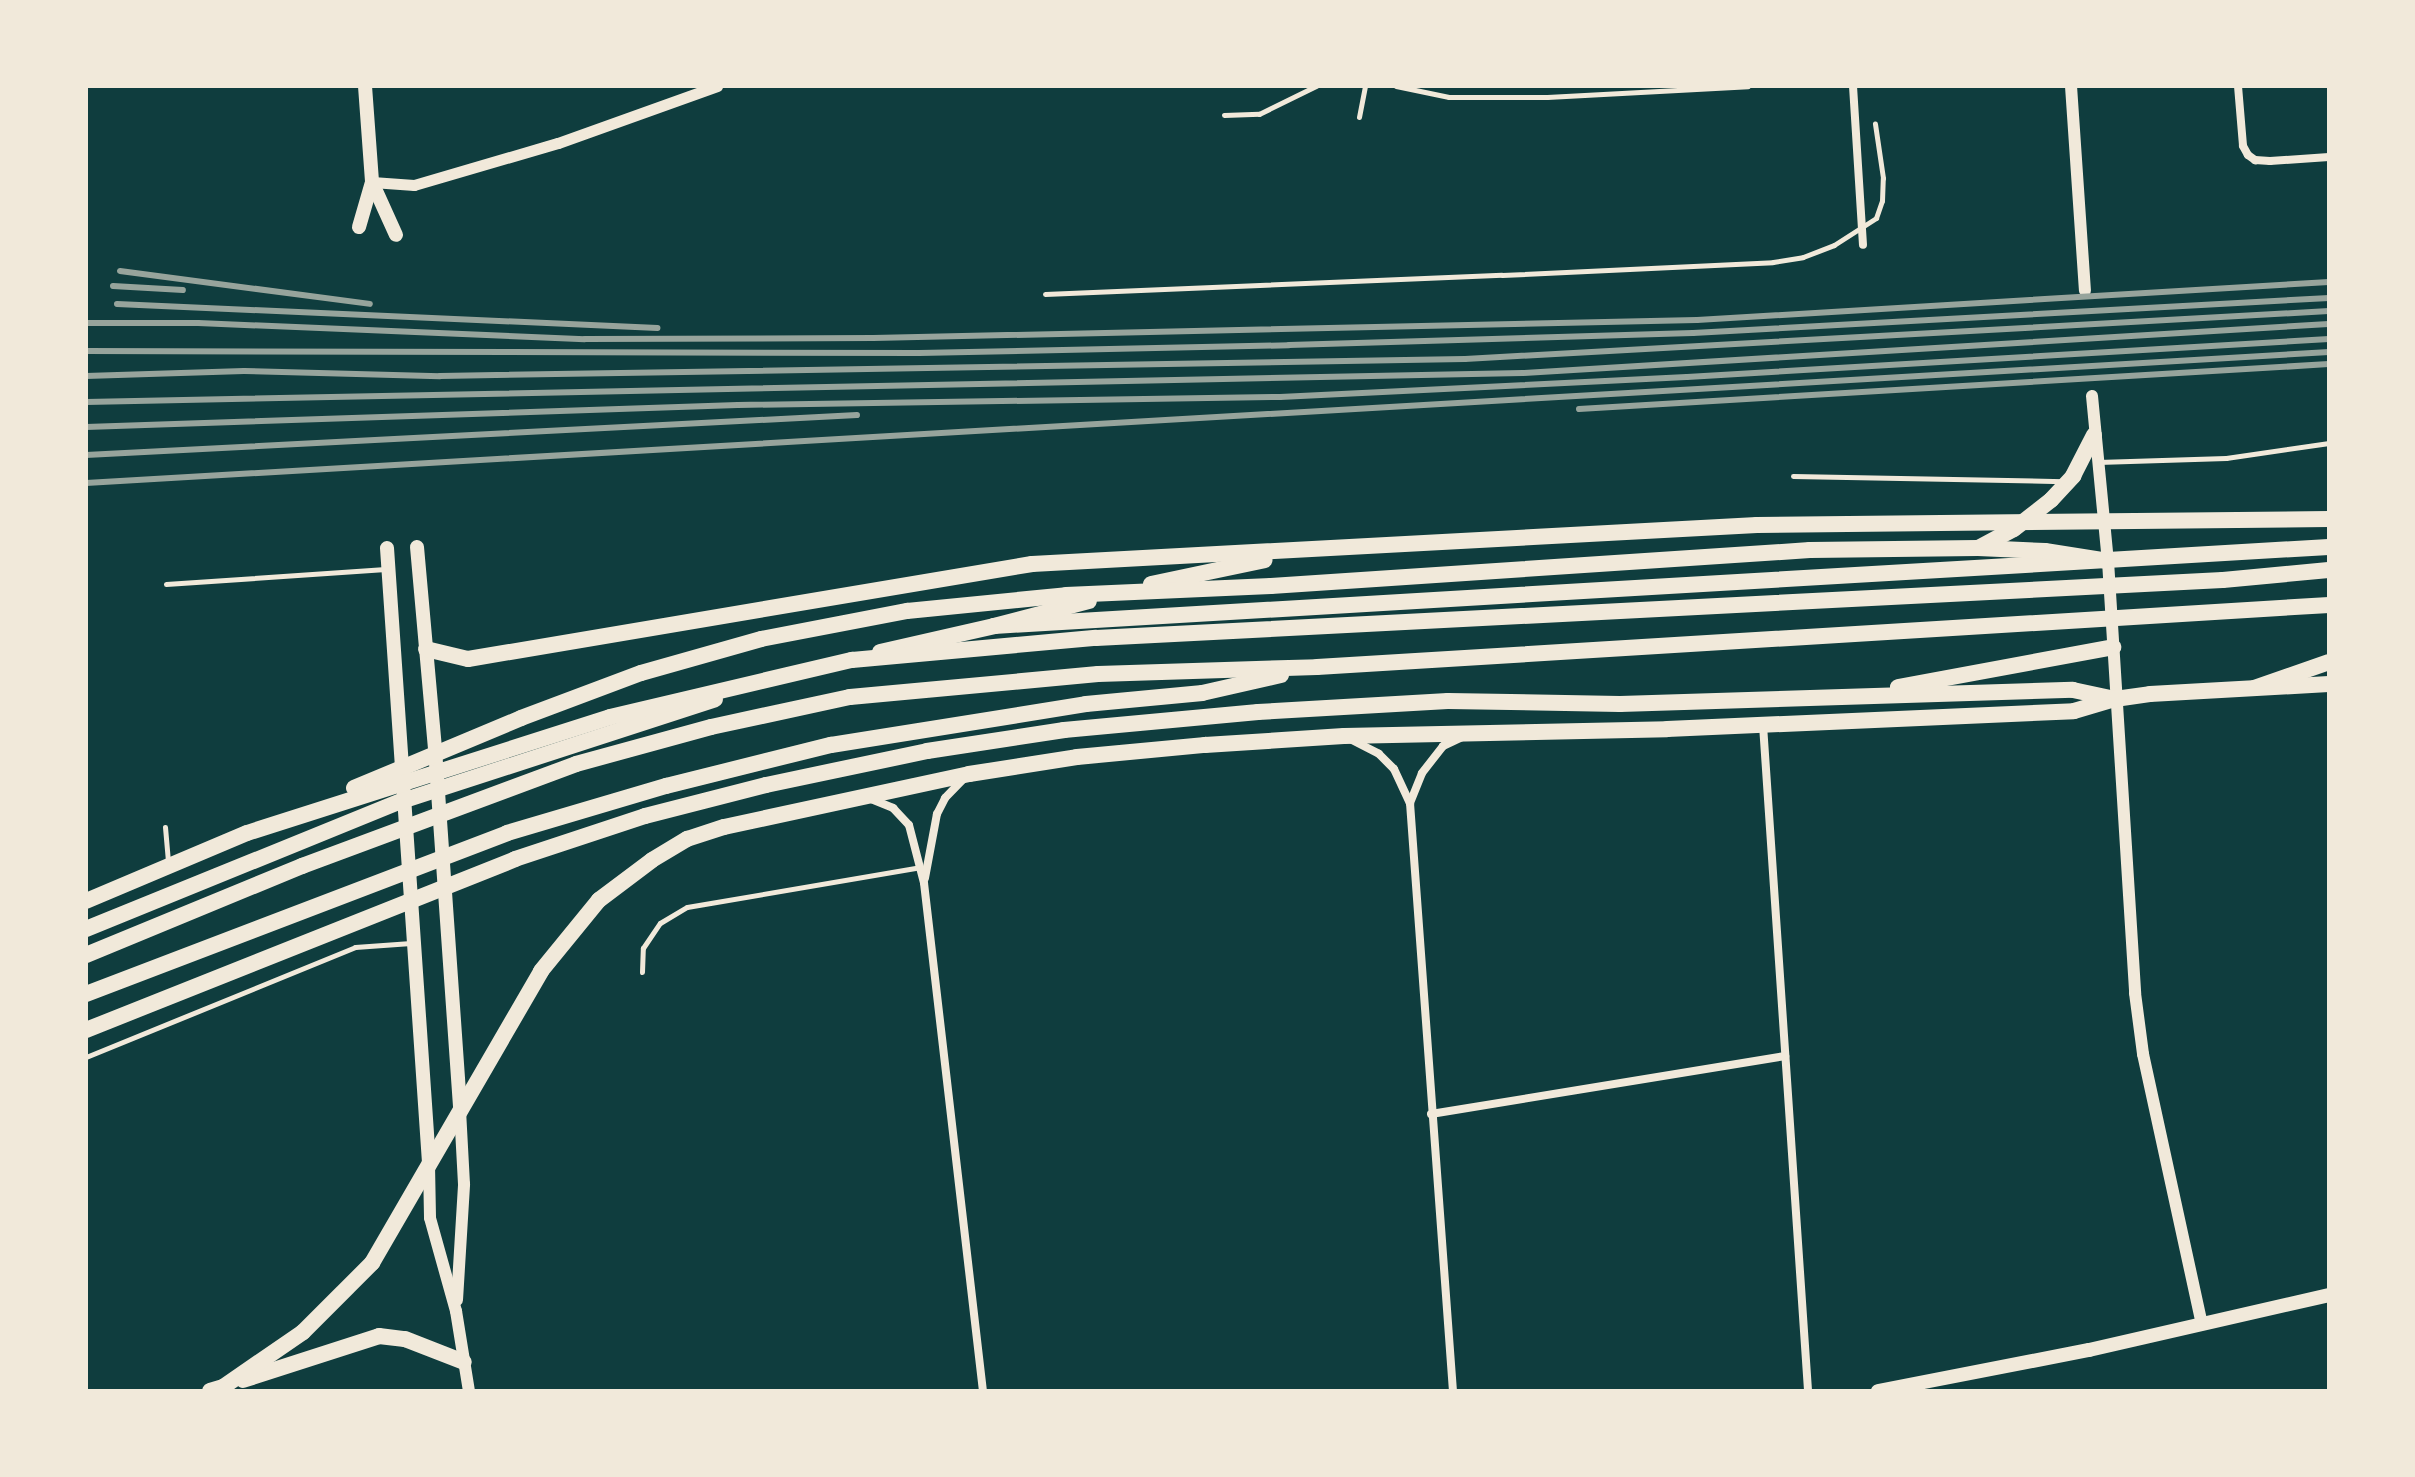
<!DOCTYPE html>
<html>
<head>
<meta charset="utf-8">
<style>
  body { margin:0 }
  #map { position:relative; width:2415px; height:1477px; overflow:hidden; background:#0f3d3e; font-family:Arial,sans-serif }
  div>[style] { position:absolute }
  .service>* { height:5px; margin:-2.5px; padding:0 2.5px; transform-origin:2.5px; border-radius:2.5px; background:#f1e9da }
  .minor>* { height:8px; margin:-4px; padding:0 4px; transform-origin:4px; border-radius:4px; background:#f1e9da }
  .tertiary>* { height:11px; margin:-5.5px; padding:0 5.5px; transform-origin:5.5px; border-radius:5.5px; background:#f1e9da }
  .secondary>* { height:12px; margin:-6px; padding:0 6px; transform-origin:6px; border-radius:6px; background:#f1e9da }
  .primary>* { height:14px; margin:-7px; padding:0 7px; transform-origin:7px; border-radius:7px; background:#f1e9da }
  .trunk>* { height:16px; margin:-8px; padding:0 8px; transform-origin:8px; border-radius:8px; background:#f1e9da }
  .motorway>* { height:16px; margin:-8px; padding:0 8px; transform-origin:8px; border-radius:8px; background:#f1e9da }
  .rail>* { height:6px; margin:-3px; padding:0 3px; transform-origin:3px; border-radius:3px; background:#97a49c }
  span { translate:-50% -50%; white-space:nowrap; text-align:center; line-height:1.15; -webkit-text-stroke:7px #f1e9da; paint-order:stroke }
  .frame { position:absolute; inset:0; border:88px solid #f1e9da; pointer-events:none }
</style>
</head>
<body>
<div id="map">
  <div class="service">
    <div style="left:1396px;top:86px;width:54px;rotate:11.7deg"></div>
    <div style="left:1449px;top:97px;width:98px"></div>
    <div style="left:1547px;top:97px;width:201px;rotate:-3.1deg"></div>
    <div style="left:1224px;top:115px;width:35px;rotate:-2deg"></div>
    <div style="left:1259px;top:114px;width:64px;rotate:-26.2deg"></div>
    <div style="left:1359px;top:117px;width:32px;rotate:-79deg"></div>
    <div style="left:1045px;top:294px;width:457px;rotate:-2.4deg"></div>
    <div style="left:1502px;top:275px;width:271px;rotate:-2.7deg"></div>
    <div style="left:1773px;top:262px;width:30px;rotate:-9deg"></div>
    <div style="left:1803px;top:257px;width:33px;rotate:-21deg"></div>
    <div style="left:1834px;top:245px;width:50px;rotate:-32.7deg"></div>
    <div style="left:1876px;top:218px;width:18px;rotate:-71deg"></div>
    <div style="left:1882px;top:201px;width:23px;rotate:-88deg"></div>
    <div style="left:1883px;top:178px;width:55px;rotate:-98.4deg"></div>
    <div style="left:2098px;top:462px;width:128px;rotate:-1.8deg"></div>
    <div style="left:2226px;top:458px;width:104px;rotate:-8.3deg"></div>
    <div style="left:1793px;top:476px;width:271px;rotate:1.1deg"></div>
    <div style="left:166px;top:584px;width:220px;rotate:-3.9deg"></div>
    <div style="left:165px;top:827px;width:35px;rotate:85deg"></div>
    <div style="left:642px;top:972px;width:24px;rotate:-88deg"></div>
    <div style="left:643px;top:948px;width:30px;rotate:-56deg"></div>
    <div style="left:660px;top:923px;width:31px;rotate:-31deg"></div>
    <div style="left:687px;top:907px;width:236px;rotate:-9.7deg"></div>
    <div style="left:86px;top:1057px;width:291px;rotate:-22.2deg"></div>
    <div style="left:355px;top:947px;width:56px;rotate:-4.1deg"></div>
  </div>
  <div class="minor">
    <div style="left:1853px;top:86px;width:159px;rotate:86.4deg"></div>
    <div style="left:2238px;top:86px;width:60px;rotate:85.2deg"></div>
    <div style="left:2243px;top:146px;width:10px;rotate:61deg"></div>
    <div style="left:2248px;top:155px;width:9px;rotate:36deg"></div>
    <div style="left:2255px;top:160px;width:15px;rotate:4deg"></div>
    <div style="left:2270px;top:161px;width:59px;rotate:-3.9deg"></div>
    <div style="left:1763px;top:725px;width:668px;rotate:86.13deg"></div>
    <div style="left:1352px;top:740px;width:30px;rotate:27deg"></div>
    <div style="left:1379px;top:754px;width:21px;rotate:45deg"></div>
    <div style="left:1394px;top:769px;width:38px;rotate:65deg"></div>
    <div style="left:1410px;top:803px;width:590px;rotate:85.82deg"></div>
    <div style="left:871px;top:799px;width:24px;rotate:22deg"></div>
    <div style="left:893px;top:808px;width:23px;rotate:47deg"></div>
    <div style="left:909px;top:825px;width:60px;rotate:75.5deg"></div>
    <div style="left:924px;top:883px;width:511px;rotate:83.38deg"></div>
    <div style="left:1410px;top:803px;width:32px;rotate:-68deg"></div>
    <div style="left:1422px;top:773px;width:34px;rotate:-52deg"></div>
    <div style="left:1443px;top:746px;width:21px;rotate:-25deg"></div>
    <div style="left:925px;top:878px;width:65px;rotate:-79.4deg"></div>
    <div style="left:937px;top:814px;width:18px;rotate:-63deg"></div>
    <div style="left:945px;top:798px;width:28px;rotate:-46deg"></div>
    <div style="left:1431px;top:1114px;width:359px;rotate:-9.3deg"></div>
  </div>
  <div class="tertiary">
    <div style="left:372px;top:182px;width:42px;rotate:4.1deg"></div>
    <div style="left:414px;top:185px;width:150px;rotate:-16.3deg"></div>
    <div style="left:558px;top:143px;width:169px;rotate:-19.7deg"></div>
  </div>
  <div class="secondary">
    <div style="left:2071px;top:86px;width:205px;rotate:86.1deg"></div>
    <div style="left:2092px;top:396px;width:166px;rotate:84.5deg"></div>
    <div style="left:2108px;top:561px;width:433px;rotate:86.4deg"></div>
    <div style="left:2135px;top:993px;width:62px;rotate:82.5deg"></div>
    <div style="left:2143px;top:1054px;width:276px;rotate:77.7deg"></div>
    <div style="left:429px;top:1165px;width:53px;rotate:88.9deg"></div>
    <div style="left:430px;top:1218px;width:97px;rotate:74.4deg"></div>
    <div style="left:456px;top:1311px;width:81px;rotate:80.8deg"></div>
    <div style="left:457px;top:1300px;width:116px;rotate:-86.5deg"></div>
    <div style="left:464px;top:1184px;width:73px;rotate:-93.1deg"></div>
  </div>
  <div class="primary">
    <div style="left:365px;top:86px;width:96px;rotate:85.8deg"></div>
    <div style="left:372px;top:182px;width:58px;rotate:65.6deg"></div>
    <div style="left:359px;top:227px;width:47px;rotate:-73.9deg"></div>
    <div style="left:417px;top:547px;width:203px;rotate:84.9deg"></div>
    <div style="left:435px;top:749px;width:359px;rotate:86deg"></div>
    <div style="left:387px;top:548px;width:615px;rotate:86.09deg"></div>
    <div style="left:1878px;top:1391px;width:215px;rotate:-11deg"></div>
    <div style="left:2089px;top:1350px;width:246px;rotate:-12.9deg"></div>
  </div>
  <div class="trunk">
    <div style="left:880px;top:652px;width:117px;rotate:-12.8deg"></div>
    <div style="left:994px;top:626px;width:1337px;rotate:-3.39deg"></div>
    <div style="left:86px;top:929px;width:341px;rotate:-22.1deg"></div>
    <div style="left:402px;top:801px;width:329px;rotate:-18deg"></div>
    <div style="left:243px;top:1380px;width:143px;rotate:-17.9deg"></div>
    <div style="left:379px;top:1336px;width:26px;rotate:7deg"></div>
    <div style="left:405px;top:1339px;width:63px;rotate:21.3deg"></div>
    <div style="left:210px;top:1391px;width:14px;rotate:-17deg"></div>
    <div style="left:223px;top:1387px;width:97px;rotate:-34.5deg"></div>
    <div style="left:303px;top:1332px;width:98px;rotate:-45deg"></div>
    <div style="left:372px;top:1263px;width:337px;rotate:-59.9deg"></div>
    <div style="left:541px;top:971px;width:92px;rotate:-50.8deg"></div>
    <div style="left:599px;top:900px;width:66px;rotate:-37deg"></div>
    <div style="left:652px;top:860px;width:41px;rotate:-31deg"></div>
    <div style="left:687px;top:839px;width:39px;rotate:-18deg"></div>
    <div style="left:724px;top:827px;width:251px;rotate:-12.2deg"></div>
    <div style="left:969px;top:774px;width:109px;rotate:-8.9deg"></div>
    <div style="left:1077px;top:757px;width:129px;rotate:-5.4deg"></div>
    <div style="left:1205px;top:745px;width:139px;rotate:-3.7deg"></div>
    <div style="left:1344px;top:736px;width:323px;rotate:-1.2deg"></div>
    <div style="left:1667px;top:729px;width:407px;rotate:-2.5deg"></div>
    <div style="left:2074px;top:711px;width:43px;rotate:-16.3deg"></div>
    <div style="left:2115px;top:699px;width:35px;rotate:-8deg"></div>
    <div style="left:2150px;top:694px;width:179px;rotate:-3.2deg"></div>
  </div>
  <div class="motorway">
    <div style="left:1980px;top:547px;width:38px;rotate:-28deg"></div>
    <div style="left:2014px;top:529px;width:47px;rotate:-38.1deg"></div>
    <div style="left:2051px;top:500px;width:33px;rotate:-47deg"></div>
    <div style="left:2073px;top:476px;width:46px;rotate:-62.9deg"></div>
    <div style="left:1151px;top:584px;width:116px;rotate:-11.9deg"></div>
    <div style="left:994px;top:626px;width:98px;rotate:-14.7deg"></div>
    <div style="left:426px;top:649px;width:43px;rotate:13.4deg"></div>
    <div style="left:468px;top:659px;width:572px;rotate:-9.56deg"></div>
    <div style="left:1032px;top:564px;width:726px;rotate:-3.08deg"></div>
    <div style="left:1757px;top:525px;width:572px;rotate:-0.6deg"></div>
    <div style="left:1898px;top:687px;width:219px;rotate:-10.5deg"></div>
    <div style="left:2254px;top:688px;width:79px;rotate:-19.1deg"></div>
    <div style="left:354px;top:788px;width:181px;rotate:-22.7deg"></div>
    <div style="left:521px;top:718px;width:128px;rotate:-20.6deg"></div>
    <div style="left:641px;top:673px;width:125px;rotate:-15.8deg"></div>
    <div style="left:761px;top:639px;width:149px;rotate:-10.9deg"></div>
    <div style="left:907px;top:611px;width:160px;rotate:-5.7deg"></div>
    <div style="left:1066px;top:595px;width:205px;rotate:-2.5deg"></div>
    <div style="left:1271px;top:586px;width:540px;rotate:-3.82deg"></div>
    <div style="left:1810px;top:550px;width:168px;rotate:-0.7deg"></div>
    <div style="left:1978px;top:548px;width:67px;rotate:2.6deg"></div>
    <div style="left:2045px;top:551px;width:64px;rotate:9deg"></div>
    <div style="left:86px;top:901px;width:175px;rotate:-22.9deg"></div>
    <div style="left:247px;top:833px;width:381px;rotate:-17.7deg"></div>
    <div style="left:610px;top:717px;width:249px;rotate:-13.3deg"></div>
    <div style="left:852px;top:660px;width:245px;rotate:-5.2deg"></div>
    <div style="left:1096px;top:638px;width:1128px;rotate:-2.95deg"></div>
    <div style="left:2223px;top:580px;width:106px;rotate:-5.4deg"></div>
    <div style="left:86px;top:955px;width:234px;rotate:-22.4deg"></div>
    <div style="left:302px;top:866px;width:292px;rotate:-20.4deg"></div>
    <div style="left:576px;top:764px;width:140px;rotate:-15.3deg"></div>
    <div style="left:711px;top:727px;width:142px;rotate:-12.2deg"></div>
    <div style="left:850px;top:697px;width:249px;rotate:-5.3deg"></div>
    <div style="left:1098px;top:674px;width:219px;rotate:-1.8deg"></div>
    <div style="left:1317px;top:667px;width:1014px;rotate:-3.51deg"></div>
    <div style="left:86px;top:994px;width:451px;rotate:-20.9deg"></div>
    <div style="left:507px;top:833px;width:166px;rotate:-16.5deg"></div>
    <div style="left:666px;top:786px;width:170px;rotate:-14deg"></div>
    <div style="left:831px;top:745px;width:258px;rotate:-9.1deg"></div>
    <div style="left:1086px;top:704px;width:117px;rotate:-5.4deg"></div>
    <div style="left:1202px;top:693px;width:81px;rotate:-12.8deg"></div>
    <div style="left:86px;top:1030px;width:462px;rotate:-21.7deg"></div>
    <div style="left:515px;top:859px;width:137px;rotate:-18.3deg"></div>
    <div style="left:645px;top:816px;width:125px;rotate:-14.4deg"></div>
    <div style="left:766px;top:785px;width:165px;rotate:-11.9deg"></div>
    <div style="left:927px;top:751px;width:139px;rotate:-8.7deg"></div>
    <div style="left:1064px;top:730px;width:195px;rotate:-5.3deg"></div>
    <div style="left:1258px;top:712px;width:190px;rotate:-3.3deg"></div>
    <div style="left:1448px;top:701px;width:172px;rotate:1deg"></div>
    <div style="left:1620px;top:704px;width:453px;rotate:-1.8deg"></div>
    <div style="left:2073px;top:690px;width:43px;rotate:12.1deg"></div>
  </div>
  <div class="rail">
    <div style="left:120px;top:271px;width:252px;rotate:7.5deg"></div>
    <div style="left:113px;top:286px;width:70px;rotate:3.3deg"></div>
    <div style="left:117px;top:304px;width:541px;rotate:2.54deg"></div>
    <div style="left:86px;top:323px;width:112px"></div>
    <div style="left:198px;top:323px;width:387px;rotate:2.4deg"></div>
    <div style="left:585px;top:339px;width:288px;rotate:-0.2deg"></div>
    <div style="left:873px;top:338px;width:824px;rotate:-1.25deg"></div>
    <div style="left:1697px;top:320px;width:633px;rotate:-3.44deg"></div>
    <div style="left:86px;top:351px;width:833px;rotate:0.14deg"></div>
    <div style="left:919px;top:353px;width:370px;rotate:-1.2deg"></div>
    <div style="left:1289px;top:345px;width:404px;rotate:-1.7deg"></div>
    <div style="left:1693px;top:333px;width:637px;rotate:-3.15deg"></div>
    <div style="left:86px;top:376px;width:158px;rotate:-1.8deg"></div>
    <div style="left:244px;top:371px;width:196px;rotate:1.5deg"></div>
    <div style="left:440px;top:376px;width:1025px;rotate:-0.95deg"></div>
    <div style="left:1465px;top:359px;width:865px;rotate:-3.18deg"></div>
    <div style="left:86px;top:402px;width:1437px;rotate:-1.16deg"></div>
    <div style="left:1523px;top:373px;width:807px;rotate:-3.48deg"></div>
    <div style="left:1579px;top:409px;width:751px;rotate:-3.43deg"></div>
    <div style="left:86px;top:427px;width:652px;rotate:-1.93deg"></div>
    <div style="left:738px;top:405px;width:542px;rotate:-0.85deg"></div>
    <div style="left:1280px;top:397px;width:407px;rotate:-2.8deg"></div>
    <div style="left:1687px;top:377px;width:643px;rotate:-3.39deg"></div>
    <div style="left:86px;top:455px;width:772px;rotate:-2.97deg"></div>
    <div style="left:86px;top:483px;width:2247px;rotate:-3.34deg"></div>
  </div>
  <div class="frame"></div>
</div>
</body>
</html>
